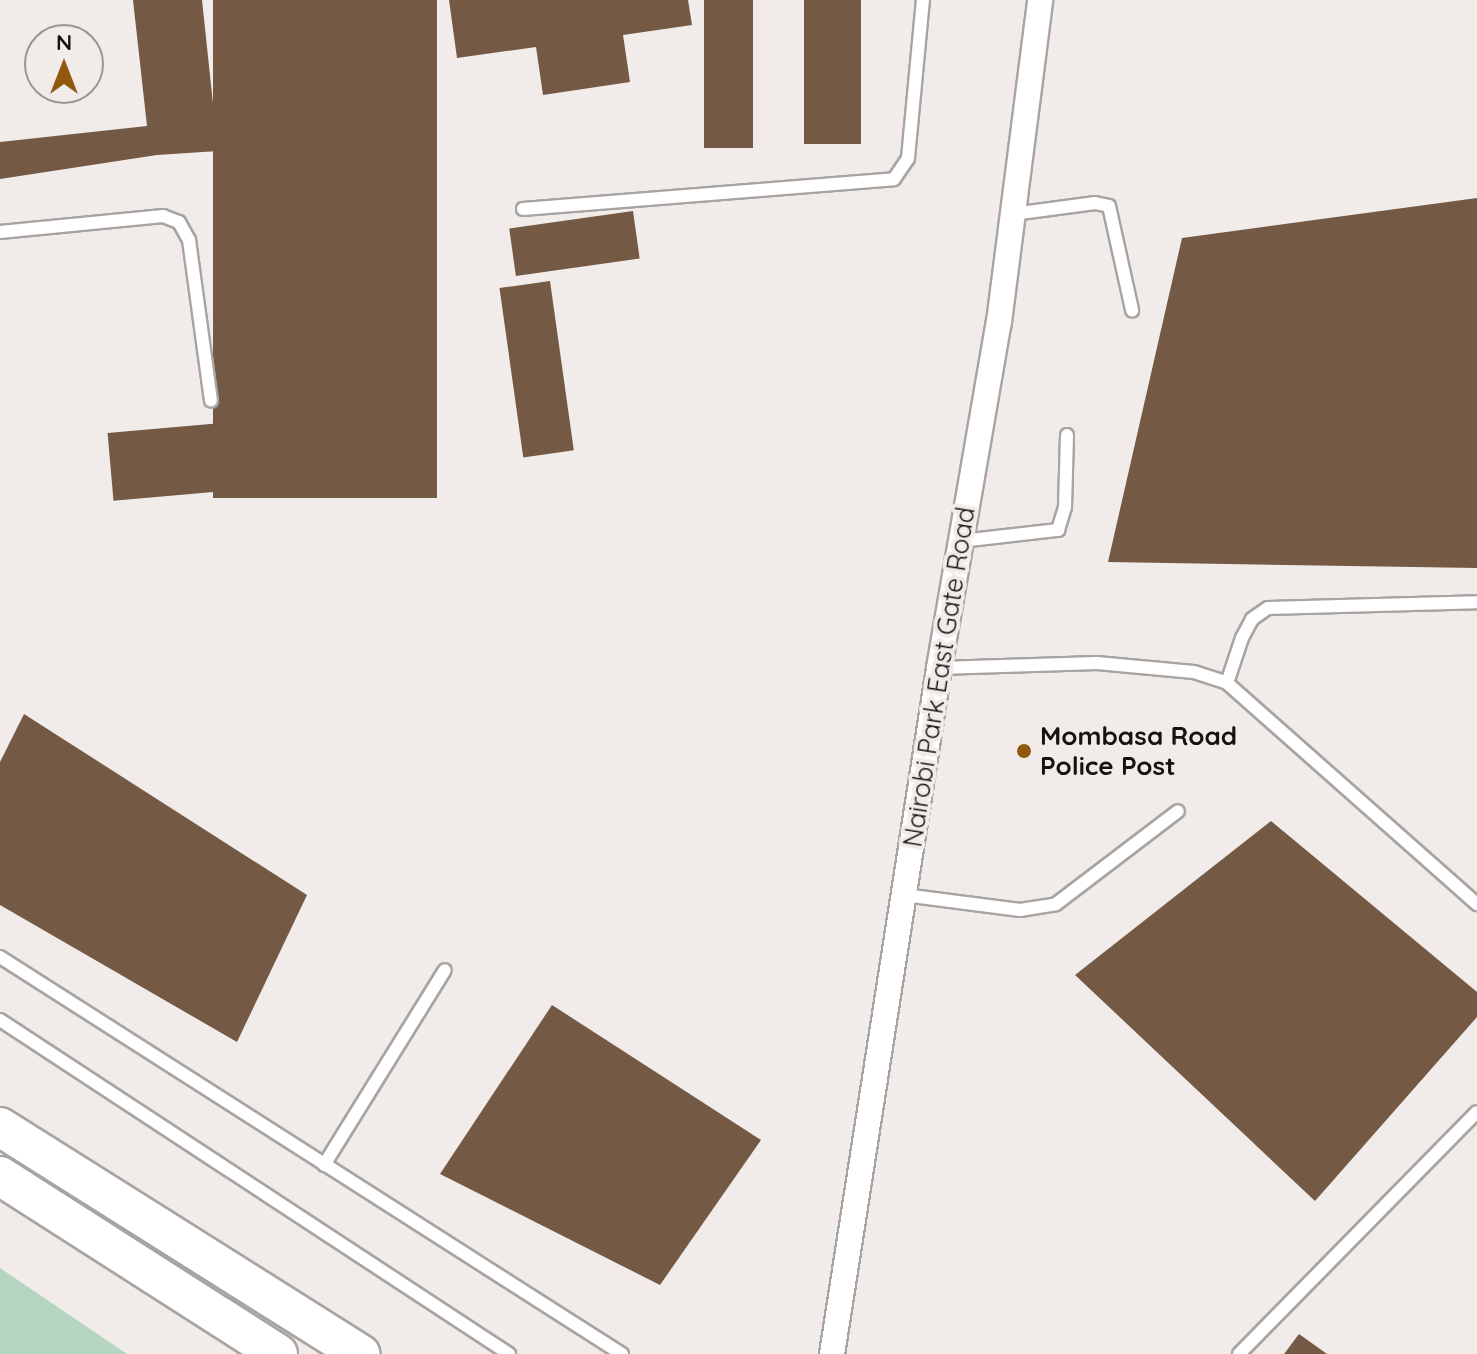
<!DOCTYPE html>
<html>
<head>
<meta charset="utf-8">
<style>
  body { margin:0 }
  #map { position:relative; width:1477px; height:1354px; overflow:hidden; background:#f1ece9; font-family:Quicksand,sans-serif }
  div>[style] { position:absolute }
  .green>* { inset:0; background:#b4d5c0 }
  .building>* { inset:0; background:#745944; transform-origin:0 0 }
  .roads { filter:drop-shadow(2px 0 #a8a4a1) drop-shadow(-2px 0 #a8a4a1) drop-shadow(0 2px #a8a4a1) drop-shadow(0 -2px #a8a4a1) }
  .lane>* { height:12px; margin:-6px; padding:0 6px; transform-origin:6px; border-radius:6px; background:#fff }
  .street>* { height:24px; margin:-12px; padding:0 12px; transform-origin:12px; border-radius:12px; background:#fff }
  .primary>* { height:38px; margin:-19px; padding:0 19px; transform-origin:19px; border-radius:19px; background:#fff }
  .dots>* { width:22px; height:22px; translate:-50% -50%; box-sizing:border-box; border:4px solid #f1ece9; border-radius:50% }
  span { translate:-50% -50%; white-space:nowrap; text-align:center; line-height:1.15; -webkit-text-stroke:8px #f1ece9; paint-order:stroke }
  .street-label { font-size:26px; color:#141312 }
  .poi-label { font-size:26px; color:#141312; font-weight:700 }
  .left { translate:0 -50%; text-align:left }
  .north { position:absolute; left:24px; top:24px; width:80px; height:80px; box-sizing:border-box; background:#f1ece9; border:2px solid #999593; border-radius:50%; rotate:0deg; font-size:22px; font-weight:700; line-height:32px; text-align:center; color:#141312 }
  .north::after { content:''; display:block; margin:auto; width:28px; height:36px; background:#90590e; clip-path:polygon(50% 0,100% 100%,50% 72%,0 100%) }
</style>
</head>
<body>
<div id="map">
  <div class="green">
    <div style="clip-path:polygon(0 1268px,127px 1354px,0 1354px)"></div>
  </div>
  <div class="building">
    <div style="clip-path:polygon(133px 0,202px 0,218px 151px,157px 155px,0 179px,0 142px,147px 126px)"></div>
    <div style="left:213px;top:0;width:224px;height:498px"></div>
    <div style="clip-path:polygon(449px 0,688px 0,692px 25px,623px 35px,630px 82px,543px 95px,536px 47px,457px 58px)"></div>
    <div style="left:704px;top:0;width:49px;height:148px"></div>
    <div style="left:804px;top:0;width:57px;height:144px"></div>
    <div style="clip-path:polygon(1477px 198px,1477px 568px,1108px 562px,1182px 238px)"></div>
    <div style="left:633px;top:211px;width:48px;height:125px;rotate:82deg"></div>
    <div style="left:550px;top:281px;width:171px;height:51px;rotate:82deg"></div>
    <div style="left:257px;top:420px;width:68px;height:150px;rotate:85deg"></div>
    <div style="clip-path:polygon(24px 714px,307px 895px,237px 1042px,0 905px,0 762px)"></div>
    <div style="clip-path:polygon(1271px 821px,1477px 992px,1477px 1017px,1315px 1201px,1075px 975px)"></div>
    <div style="clip-path:polygon(552px 1005px,761px 1140px,660px 1285px,440px 1174px)"></div>
    <div style="clip-path:polygon(1299px 1334px,1327px 1354px,1284px 1354px)"></div>
  </div>
  <div class="roads">
    <div class="lane">
      <div style="left:523px;top:209px;width:372px;rotate:-4.6deg"></div>
      <div style="left:894px;top:179px;width:25px;rotate:-56deg"></div>
      <div style="left:908px;top:158px;width:159px;rotate:-84.6deg"></div>
      <div style="left:1013px;top:214px;width:83px;rotate:-7.6deg"></div>
      <div style="left:1095px;top:203px;width:14px;rotate:12deg"></div>
      <div style="left:1109px;top:206px;width:107px;rotate:77.5deg"></div>
      <div style="left:0;top:232px;width:164px;rotate:-5.6deg"></div>
      <div style="left:163px;top:216px;width:17px;rotate:21deg"></div>
      <div style="left:179px;top:222px;width:21px;rotate:61deg"></div>
      <div style="left:189px;top:240px;width:162px;rotate:82.2deg"></div>
      <div style="left:961px;top:541px;width:98px;rotate:-6.5deg"></div>
      <div style="left:1058px;top:530px;width:24px;rotate:-73deg"></div>
      <div style="left:1065px;top:507px;width:72px;rotate:-88.4deg"></div>
      <div style="left:939px;top:668px;width:158px;rotate:-1.8deg"></div>
      <div style="left:1097px;top:663px;width:97px;rotate:5.3deg"></div>
      <div style="left:1194px;top:672px;width:35px;rotate:18deg"></div>
      <div style="left:1227px;top:683px;width:334px;rotate:41.5deg"></div>
      <div style="left:1227px;top:683px;width:47px;rotate:-71.6deg"></div>
      <div style="left:1242px;top:638px;width:21px;rotate:-62deg"></div>
      <div style="left:1252px;top:619px;width:19px;rotate:-35deg"></div>
      <div style="left:1268px;top:608px;width:209px;rotate:-1.6deg"></div>
      <div style="left:904px;top:895px;width:117px;rotate:7.4deg"></div>
      <div style="left:1020px;top:910px;width:36px;rotate:-9deg"></div>
      <div style="left:1056px;top:904px;width:153px;rotate:-37.3deg"></div>
      <div style="left:0;top:957px;width:738px;rotate:32.55deg"></div>
      <div style="left:0;top:1020px;width:609px;rotate:33.27deg"></div>
      <div style="left:324px;top:1165px;width:229px;rotate:-58.2deg"></div>
      <div style="left:1239px;top:1354px;width:339px;rotate:-45.5deg"></div>
    </div>
    <div class="street">
      <div style="left:832px;top:1354px;width:694px;rotate:-81.13deg"></div>
      <div style="left:939px;top:668px;width:351px;rotate:-80.2deg"></div>
      <div style="left:999px;top:322px;width:325px;rotate:-82.7deg"></div>
    </div>
    <div class="primary">
      <div style="left:0;top:1127px;width:426px;rotate:32.2deg"></div>
      <div style="left:0;top:1176px;width:330px;rotate:32.6deg"></div>
    </div>
  </div>
  <div class="dots">
    <div style="left:1024px;top:751px;background:#90590e"></div>
  </div>
  <div class="street-label">
    <span style="left:939px;top:677px;rotate:-81deg">Nairobi Park East Gate Road</span>
  </div>
  <div class="poi-label">
    <span class="left" style="left:1040px;top:751px">Mombasa Road<br>Police Post</span>
  </div>
  <div class="north">N</div>
</div>
</body>
</html>
